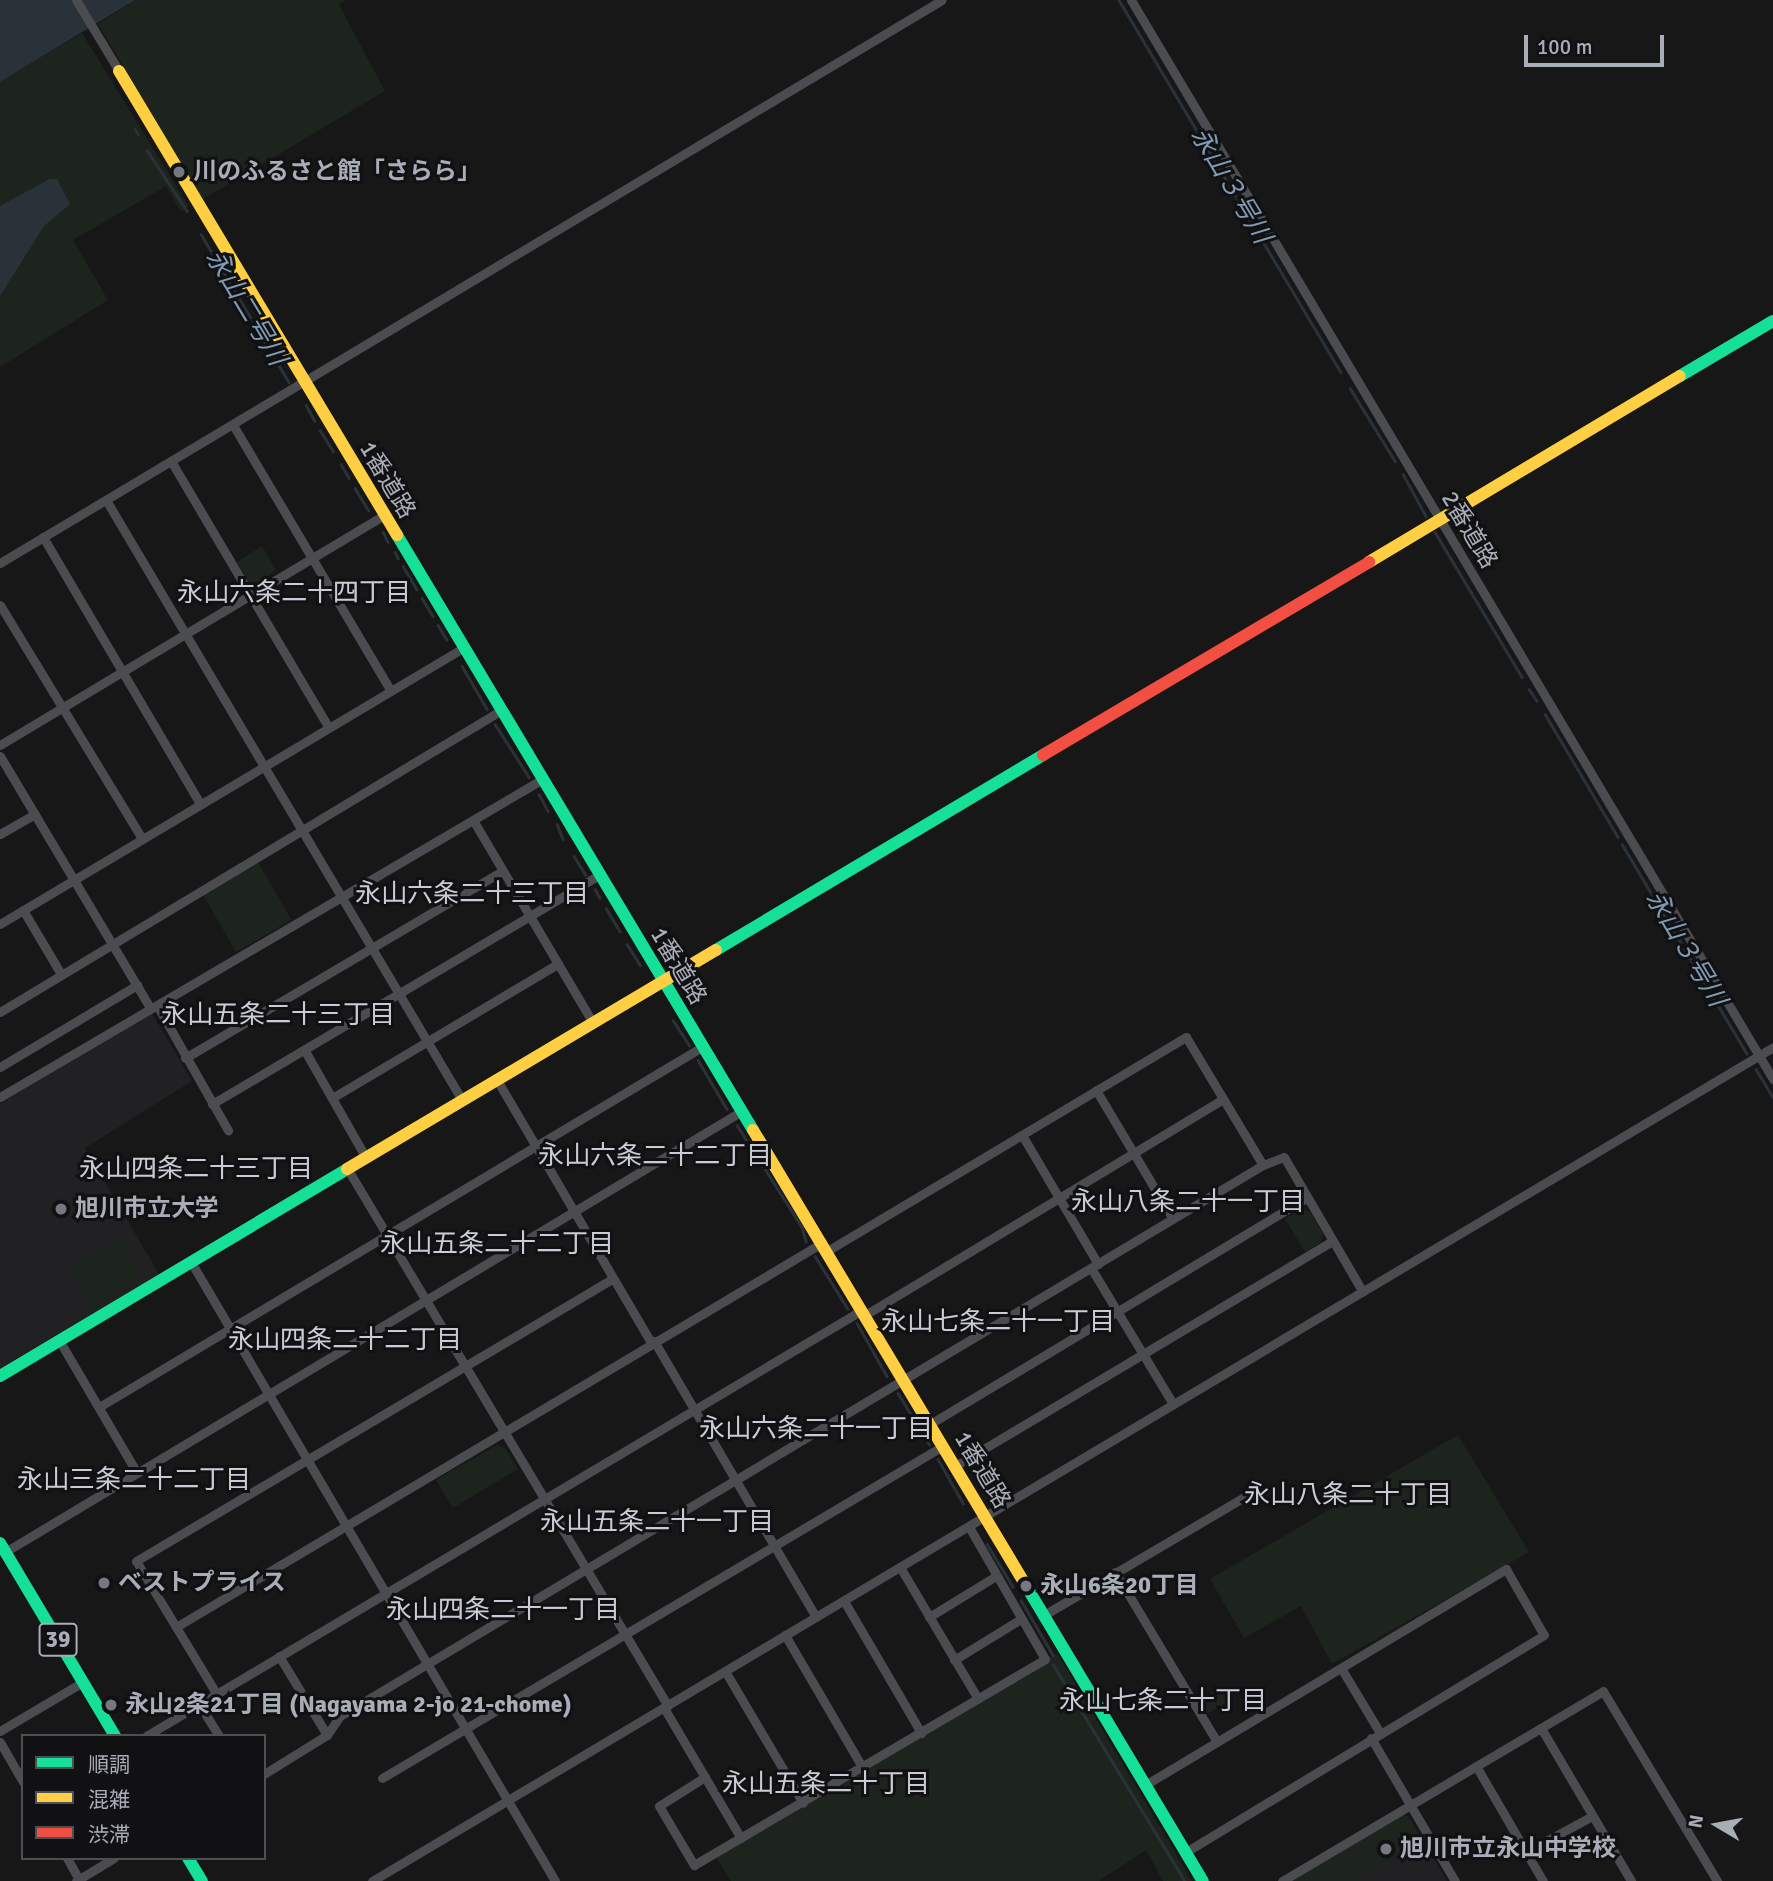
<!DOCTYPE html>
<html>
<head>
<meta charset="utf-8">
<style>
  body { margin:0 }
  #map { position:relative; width:1773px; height:1881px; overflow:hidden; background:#171717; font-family:Signika,"Noto Sans JP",sans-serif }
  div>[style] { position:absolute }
  .built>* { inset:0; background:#212123 }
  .green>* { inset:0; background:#1d241e; transform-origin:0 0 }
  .water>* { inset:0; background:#2a3239 }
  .stream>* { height:2.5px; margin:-1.25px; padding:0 1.25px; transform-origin:1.25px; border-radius:1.25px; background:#2a3239 }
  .street>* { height:9px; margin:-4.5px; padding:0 4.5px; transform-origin:4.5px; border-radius:4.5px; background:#4b4c50 }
  .fast>* { height:12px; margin:-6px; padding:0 6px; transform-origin:6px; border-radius:6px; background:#16e098 }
  .slow>* { height:12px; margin:-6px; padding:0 6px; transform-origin:6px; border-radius:6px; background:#ffcf43 }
  .jam>* { height:12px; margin:-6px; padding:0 6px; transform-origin:6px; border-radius:6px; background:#f24e42 }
  .dots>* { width:19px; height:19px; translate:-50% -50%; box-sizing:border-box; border:4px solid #111113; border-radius:50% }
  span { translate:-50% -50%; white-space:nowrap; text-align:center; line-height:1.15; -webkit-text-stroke:6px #111113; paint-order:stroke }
  .shield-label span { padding:2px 5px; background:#111113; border:2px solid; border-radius:5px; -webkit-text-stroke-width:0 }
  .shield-label { font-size:23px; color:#a8adb8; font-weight:700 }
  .poi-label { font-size:24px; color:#a8adb8; font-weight:700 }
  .left { translate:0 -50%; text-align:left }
  .street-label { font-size:24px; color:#a8adb8 }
  .water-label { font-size:26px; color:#7f9bb3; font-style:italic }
  .neighbourhood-label { font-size:26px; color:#c9ccd4 }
  .legend { position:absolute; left:21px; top:1734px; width:245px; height:126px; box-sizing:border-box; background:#111113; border:2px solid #4d4f55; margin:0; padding:9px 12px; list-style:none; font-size:21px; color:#a8adb8 }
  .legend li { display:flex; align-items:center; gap:14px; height:35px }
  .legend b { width:35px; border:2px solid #4d4f55 }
  .north { position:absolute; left:1682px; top:1790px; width:70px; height:70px; -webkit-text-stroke:5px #111113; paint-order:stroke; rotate:280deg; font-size:19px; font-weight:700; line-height:28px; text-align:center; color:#a8adb8 }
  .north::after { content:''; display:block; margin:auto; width:24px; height:32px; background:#a8adb8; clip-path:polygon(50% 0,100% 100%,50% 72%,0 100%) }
  .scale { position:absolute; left:1524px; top:35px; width:140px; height:32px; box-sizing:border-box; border:4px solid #a8adb8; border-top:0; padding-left:9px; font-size:21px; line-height:24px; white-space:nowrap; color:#a8adb8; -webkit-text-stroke:5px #111113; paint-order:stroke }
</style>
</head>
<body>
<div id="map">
  <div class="built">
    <div style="clip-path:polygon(152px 1013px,192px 1081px,85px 1148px,159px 1274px,0 1368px,0 1104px)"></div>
    <div style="clip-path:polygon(1400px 1815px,1408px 1816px,1447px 1881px,1289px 1881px)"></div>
  </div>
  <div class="green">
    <div style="clip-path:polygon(135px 0,346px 0,339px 5px,385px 91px,203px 199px,98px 24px)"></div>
    <div style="clip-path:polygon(82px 33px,189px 207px,181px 212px,166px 186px,73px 240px,108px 300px,0 367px,0 82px)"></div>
    <div style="clip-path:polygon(262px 546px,276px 570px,255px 585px,249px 583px,237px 562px)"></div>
    <div style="left:258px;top:862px;width:67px;height:64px;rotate:60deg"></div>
    <div style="clip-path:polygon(1302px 1209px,1310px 1212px,1323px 1234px,1321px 1242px,1305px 1252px,1285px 1219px)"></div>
    <div style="left:120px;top:1238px;width:47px;height:58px;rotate:61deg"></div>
    <div style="clip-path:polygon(1458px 1435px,1529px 1552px,1332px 1664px,1301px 1606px,1244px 1638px,1210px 1579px)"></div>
    <div style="clip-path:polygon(497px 1445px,505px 1448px,518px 1469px,453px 1508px,436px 1480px)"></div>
    <div style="clip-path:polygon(1057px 1653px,1192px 1881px,1163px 1881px,1146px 1850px,1099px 1881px,731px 1881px,716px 1857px)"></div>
    <div style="left:1225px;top:1685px;width:16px;height:30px;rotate:60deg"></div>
    <div style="clip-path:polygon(1401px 1816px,1408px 1818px,1421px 1840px,1354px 1881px,1292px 1881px)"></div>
  </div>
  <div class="water">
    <div style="clip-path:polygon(0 0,135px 0,0 82px)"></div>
    <div style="clip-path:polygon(50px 179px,57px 179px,70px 204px,44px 226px,0 296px,0 206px)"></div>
  </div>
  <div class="stream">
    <div style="left:1119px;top:0;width:433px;rotate:59.2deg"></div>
    <div style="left:135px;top:129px;width:6px;rotate:59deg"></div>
    <div style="left:147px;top:150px;width:73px;rotate:56.7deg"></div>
    <div style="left:201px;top:234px;width:172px;rotate:59.3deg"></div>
    <div style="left:1350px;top:388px;width:86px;rotate:58.3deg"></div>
    <div style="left:306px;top:405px;width:18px;rotate:61deg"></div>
    <div style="left:320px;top:430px;width:25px;rotate:58deg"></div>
    <div style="left:341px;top:464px;width:16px;rotate:60deg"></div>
    <div style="left:1403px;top:474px;width:48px;rotate:61.3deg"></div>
    <div style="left:355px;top:488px;width:26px;rotate:59deg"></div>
    <div style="left:383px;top:532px;width:11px;rotate:63deg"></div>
    <div style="left:1435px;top:532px;width:169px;rotate:59deg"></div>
    <div style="left:395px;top:552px;width:7px;rotate:63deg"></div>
    <div style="left:403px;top:566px;width:27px;rotate:59deg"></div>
    <div style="left:422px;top:598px;width:21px;rotate:59deg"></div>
    <div style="left:438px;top:625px;width:17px;rotate:59deg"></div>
    <div style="left:462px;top:666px;width:50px;rotate:59.8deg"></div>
    <div style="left:1529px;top:689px;width:14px;rotate:56deg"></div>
    <div style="left:1545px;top:714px;width:143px;rotate:59.3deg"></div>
    <div style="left:495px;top:724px;width:63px;rotate:57.3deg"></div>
    <div style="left:539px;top:794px;width:19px;rotate:62deg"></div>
    <div style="left:557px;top:824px;width:16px;rotate:68deg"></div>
    <div style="left:1622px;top:844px;width:244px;rotate:59.2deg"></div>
    <div style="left:574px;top:856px;width:22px;rotate:58deg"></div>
    <div style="left:595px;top:889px;width:10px;rotate:61deg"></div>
    <div style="left:606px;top:908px;width:27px;rotate:59deg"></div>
    <div style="left:627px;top:944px;width:25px;rotate:58deg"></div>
    <div style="left:673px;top:1020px;width:30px;rotate:57deg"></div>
    <div style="left:698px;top:1060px;width:57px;rotate:59.4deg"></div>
    <div style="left:1756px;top:1069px;width:33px;rotate:59deg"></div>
    <div style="left:737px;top:1125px;width:121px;rotate:57.5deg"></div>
    <div style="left:802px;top:1227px;width:15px;rotate:74deg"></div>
    <div style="left:815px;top:1256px;width:62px;rotate:58.1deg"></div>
    <div style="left:857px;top:1323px;width:61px;rotate:60.5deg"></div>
    <div style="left:898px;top:1393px;width:60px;rotate:58.7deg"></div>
    <div style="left:938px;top:1459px;width:51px;rotate:60.4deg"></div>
    <div style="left:987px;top:1544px;width:50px;rotate:58.8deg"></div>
    <div style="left:1021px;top:1600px;width:64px;rotate:59.8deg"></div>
    <div style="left:1053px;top:1664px;width:254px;rotate:58.7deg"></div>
  </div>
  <div class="street">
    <div style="left:76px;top:0;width:83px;rotate:58.8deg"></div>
    <div style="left:1131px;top:0;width:1256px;rotate:59.25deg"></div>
    <div style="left:233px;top:425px;width:309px;rotate:59.3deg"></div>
    <div style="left:171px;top:461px;width:310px;rotate:59.4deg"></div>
    <div style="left:106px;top:500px;width:698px;rotate:59.32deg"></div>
    <div style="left:43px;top:537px;width:310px;rotate:59.5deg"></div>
    <div style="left:0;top:563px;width:1097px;rotate:-30.87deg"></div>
    <div style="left:0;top:605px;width:274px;rotate:58.7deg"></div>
    <div style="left:0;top:745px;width:446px;rotate:-30.9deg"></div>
    <div style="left:0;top:756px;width:293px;rotate:59.2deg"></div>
    <div style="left:473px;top:820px;width:236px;rotate:59.4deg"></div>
    <div style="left:0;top:834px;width:40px;rotate:-29.7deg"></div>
    <div style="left:23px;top:910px;width:74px;rotate:59.3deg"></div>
    <div style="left:0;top:924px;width:539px;rotate:-30.8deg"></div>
    <div style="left:158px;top:1007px;width:142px;rotate:60.4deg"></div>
    <div style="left:0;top:1012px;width:584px;rotate:-31.05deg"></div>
    <div style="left:305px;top:1051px;width:123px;rotate:60.3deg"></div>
    <div style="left:185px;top:1058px;width:368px;rotate:-30.5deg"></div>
    <div style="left:0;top:1067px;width:160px;rotate:-30.9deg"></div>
    <div style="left:497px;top:1080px;width:305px;rotate:59.6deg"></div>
    <div style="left:1096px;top:1090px;width:150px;rotate:59.2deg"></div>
    <div style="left:0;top:1097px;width:627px;rotate:-30.37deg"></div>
    <div style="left:332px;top:1098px;width:263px;rotate:-30.7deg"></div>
    <div style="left:212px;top:1104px;width:450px;rotate:-30.6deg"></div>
    <div style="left:1022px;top:1135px;width:150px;rotate:59.5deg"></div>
    <div style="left:347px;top:1168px;width:626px;rotate:59.18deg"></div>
    <div style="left:827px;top:1251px;width:418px;rotate:-30.8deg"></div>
    <div style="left:1186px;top:1037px;width:149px;rotate:59deg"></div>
    <div style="left:191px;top:1262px;width:718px;rotate:59.54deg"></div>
    <div style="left:1091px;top:1268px;width:159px;rotate:58.9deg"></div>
    <div style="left:865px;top:1315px;width:418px;rotate:-31.1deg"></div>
    <div style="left:59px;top:1340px;width:152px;rotate:59.6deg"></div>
    <div style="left:654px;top:1341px;width:320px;rotate:59.6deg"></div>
    <div style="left:99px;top:1407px;width:702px;rotate:-30.84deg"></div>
    <div style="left:930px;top:1424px;width:439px;rotate:-31deg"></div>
    <div style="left:955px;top:1466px;width:439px;rotate:-30.8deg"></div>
    <div style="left:5px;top:1552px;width:859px;rotate:-30.9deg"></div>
    <div style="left:900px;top:1567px;width:153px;rotate:59.4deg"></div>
    <div style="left:1115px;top:1572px;width:198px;rotate:59deg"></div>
    <div style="left:844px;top:1601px;width:153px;rotate:59.7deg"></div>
    <div style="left:1044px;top:1615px;width:240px;rotate:-30.5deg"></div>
    <div style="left:929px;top:1617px;width:79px;rotate:-31.5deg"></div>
    <div style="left:176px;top:1627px;width:752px;rotate:-30.73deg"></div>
    <div style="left:785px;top:1635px;width:153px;rotate:59.7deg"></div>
    <div style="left:279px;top:1656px;width:92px;rotate:58.7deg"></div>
    <div style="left:954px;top:1660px;width:79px;rotate:-31.5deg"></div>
    <div style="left:1341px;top:1668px;width:76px;rotate:59deg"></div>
    <div style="left:725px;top:1671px;width:153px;rotate:59.4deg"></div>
    <div style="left:216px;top:1693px;width:154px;rotate:-121.2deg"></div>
    <div style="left:136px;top:1561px;width:553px;rotate:-30.64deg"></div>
    <div style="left:199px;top:1704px;width:38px;rotate:58deg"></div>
    <div style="left:664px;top:1708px;width:151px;rotate:59.4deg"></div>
    <div style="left:1541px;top:1728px;width:178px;rotate:59.5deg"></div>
    <div style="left:0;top:1731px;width:96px;rotate:-30.6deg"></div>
    <div style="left:146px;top:1736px;width:833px;rotate:-30.75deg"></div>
    <div style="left:1371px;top:1738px;width:166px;rotate:59.6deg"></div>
    <div style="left:0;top:1742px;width:46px;rotate:60.1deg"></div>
    <div style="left:1476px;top:1766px;width:133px;rotate:59.8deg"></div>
    <div style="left:264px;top:1774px;width:74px;rotate:-31.8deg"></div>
    <div style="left:327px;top:1735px;width:23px;rotate:-56deg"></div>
    <div style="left:340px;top:1716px;width:1075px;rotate:-30.84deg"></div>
    <div style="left:1263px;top:1165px;width:22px;rotate:-21deg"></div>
    <div style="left:1284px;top:1157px;width:156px;rotate:59.7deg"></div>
    <div style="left:705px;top:1777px;width:54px;rotate:147.8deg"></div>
    <div style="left:659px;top:1806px;width:69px;rotate:59.3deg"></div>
    <div style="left:694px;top:1865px;width:407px;rotate:-30.4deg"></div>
    <div style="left:1045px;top:1659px;width:152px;rotate:-119.9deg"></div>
    <div style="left:382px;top:1778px;width:652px;rotate:-30.62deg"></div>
    <div style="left:1145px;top:1785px;width:421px;rotate:-30.9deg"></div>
    <div style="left:1506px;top:1569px;width:76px;rotate:60.1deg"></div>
    <div style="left:1544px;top:1635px;width:419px;rotate:148.8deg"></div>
    <div style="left:1526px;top:1852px;width:75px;rotate:-28.6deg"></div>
    <div style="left:67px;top:1858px;width:26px;rotate:61deg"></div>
    <div style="left:76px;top:1881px;width:44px;rotate:-31.2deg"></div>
    <div style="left:372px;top:1881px;width:1630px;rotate:-30.76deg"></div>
    <div style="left:1282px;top:1881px;width:373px;rotate:-30.6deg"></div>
    <div style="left:1603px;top:1691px;width:222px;rotate:59deg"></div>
  </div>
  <div class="fast">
    <div style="left:1680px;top:376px;width:108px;rotate:-30.6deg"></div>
    <div style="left:397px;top:535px;width:693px;rotate:59.11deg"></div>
    <div style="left:716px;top:950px;width:381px;rotate:-30.8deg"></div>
    <div style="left:0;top:1376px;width:404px;rotate:-30.8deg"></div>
    <div style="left:0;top:1543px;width:225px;rotate:59.2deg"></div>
    <div style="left:1025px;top:1584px;width:346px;rotate:59.1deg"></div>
    <div style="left:188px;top:1858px;width:27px;rotate:59deg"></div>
  </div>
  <div class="slow">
    <div style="left:119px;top:71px;width:541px;rotate:59.07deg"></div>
    <div style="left:1369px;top:562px;width:362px;rotate:-30.9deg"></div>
    <div style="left:753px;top:1130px;width:529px;rotate:59.07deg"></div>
    <div style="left:347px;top:1169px;width:429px;rotate:-30.7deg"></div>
  </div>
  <div class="jam">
    <div style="left:1043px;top:755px;width:379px;rotate:-30.6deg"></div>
  </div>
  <div class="dots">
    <div style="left:179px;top:172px;background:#757880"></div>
    <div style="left:61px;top:1209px;background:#757880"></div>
    <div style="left:104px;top:1583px;background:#757880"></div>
    <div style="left:1026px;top:1586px;background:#757880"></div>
    <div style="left:111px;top:1705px;background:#757880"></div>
    <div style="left:1386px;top:1849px;background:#757880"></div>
  </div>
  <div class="shield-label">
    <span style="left:58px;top:1640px">39</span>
  </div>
  <div class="poi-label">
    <span class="left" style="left:193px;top:172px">川のふるさと館「さらら」</span>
    <span class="left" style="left:75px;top:1209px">旭川市立大学</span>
    <span class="left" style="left:118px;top:1583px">ベストプライス</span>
    <span class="left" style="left:1040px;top:1586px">永山6条20丁目</span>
    <span class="left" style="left:125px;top:1705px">永山2条21丁目 (Nagayama 2-jo 21-chome)</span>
    <span class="left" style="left:1400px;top:1849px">旭川市立永山中学校</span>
  </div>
  <div class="street-label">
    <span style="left:387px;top:480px;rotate:59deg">1番道路</span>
    <span style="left:1469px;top:530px;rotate:59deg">2番道路</span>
    <span style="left:678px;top:966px;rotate:59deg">1番道路</span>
    <span style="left:982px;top:1470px;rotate:59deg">1番道路</span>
  </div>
  <div class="water-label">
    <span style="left:1230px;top:186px;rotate:59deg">永山３号川</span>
    <span style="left:245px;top:308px;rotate:59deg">永山二号川</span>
    <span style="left:1685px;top:949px;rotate:59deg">永山３号川</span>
  </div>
  <div class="neighbourhood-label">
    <span style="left:294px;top:594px">永山六条二十四丁目</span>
    <span style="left:472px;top:895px">永山六条二十三丁目</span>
    <span style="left:278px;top:1016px">永山五条二十三丁目</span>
    <span style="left:655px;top:1157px">永山六条二十二丁目</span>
    <span style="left:196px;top:1170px">永山四条二十三丁目</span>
    <span style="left:1188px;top:1203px">永山八条二十一丁目</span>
    <span style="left:497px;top:1245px">永山五条二十二丁目</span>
    <span style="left:998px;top:1323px">永山七条二十一丁目</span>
    <span style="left:345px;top:1341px">永山四条二十二丁目</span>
    <span style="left:816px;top:1430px">永山六条二十一丁目</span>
    <span style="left:134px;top:1481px">永山三条二十二丁目</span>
    <span style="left:1348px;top:1496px">永山八条二十丁目</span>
    <span style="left:657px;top:1523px">永山五条二十一丁目</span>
    <span style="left:503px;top:1611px">永山四条二十一丁目</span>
    <span style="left:1163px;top:1702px">永山七条二十丁目</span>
    <span style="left:826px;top:1785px">永山五条二十丁目</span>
  </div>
  <ul class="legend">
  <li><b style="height:9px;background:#16e098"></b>順調</li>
  <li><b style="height:9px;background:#ffcf43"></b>混雑</li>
  <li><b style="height:9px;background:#f24e42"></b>渋滞</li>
  </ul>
  <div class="north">N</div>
  <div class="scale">100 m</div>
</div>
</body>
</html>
